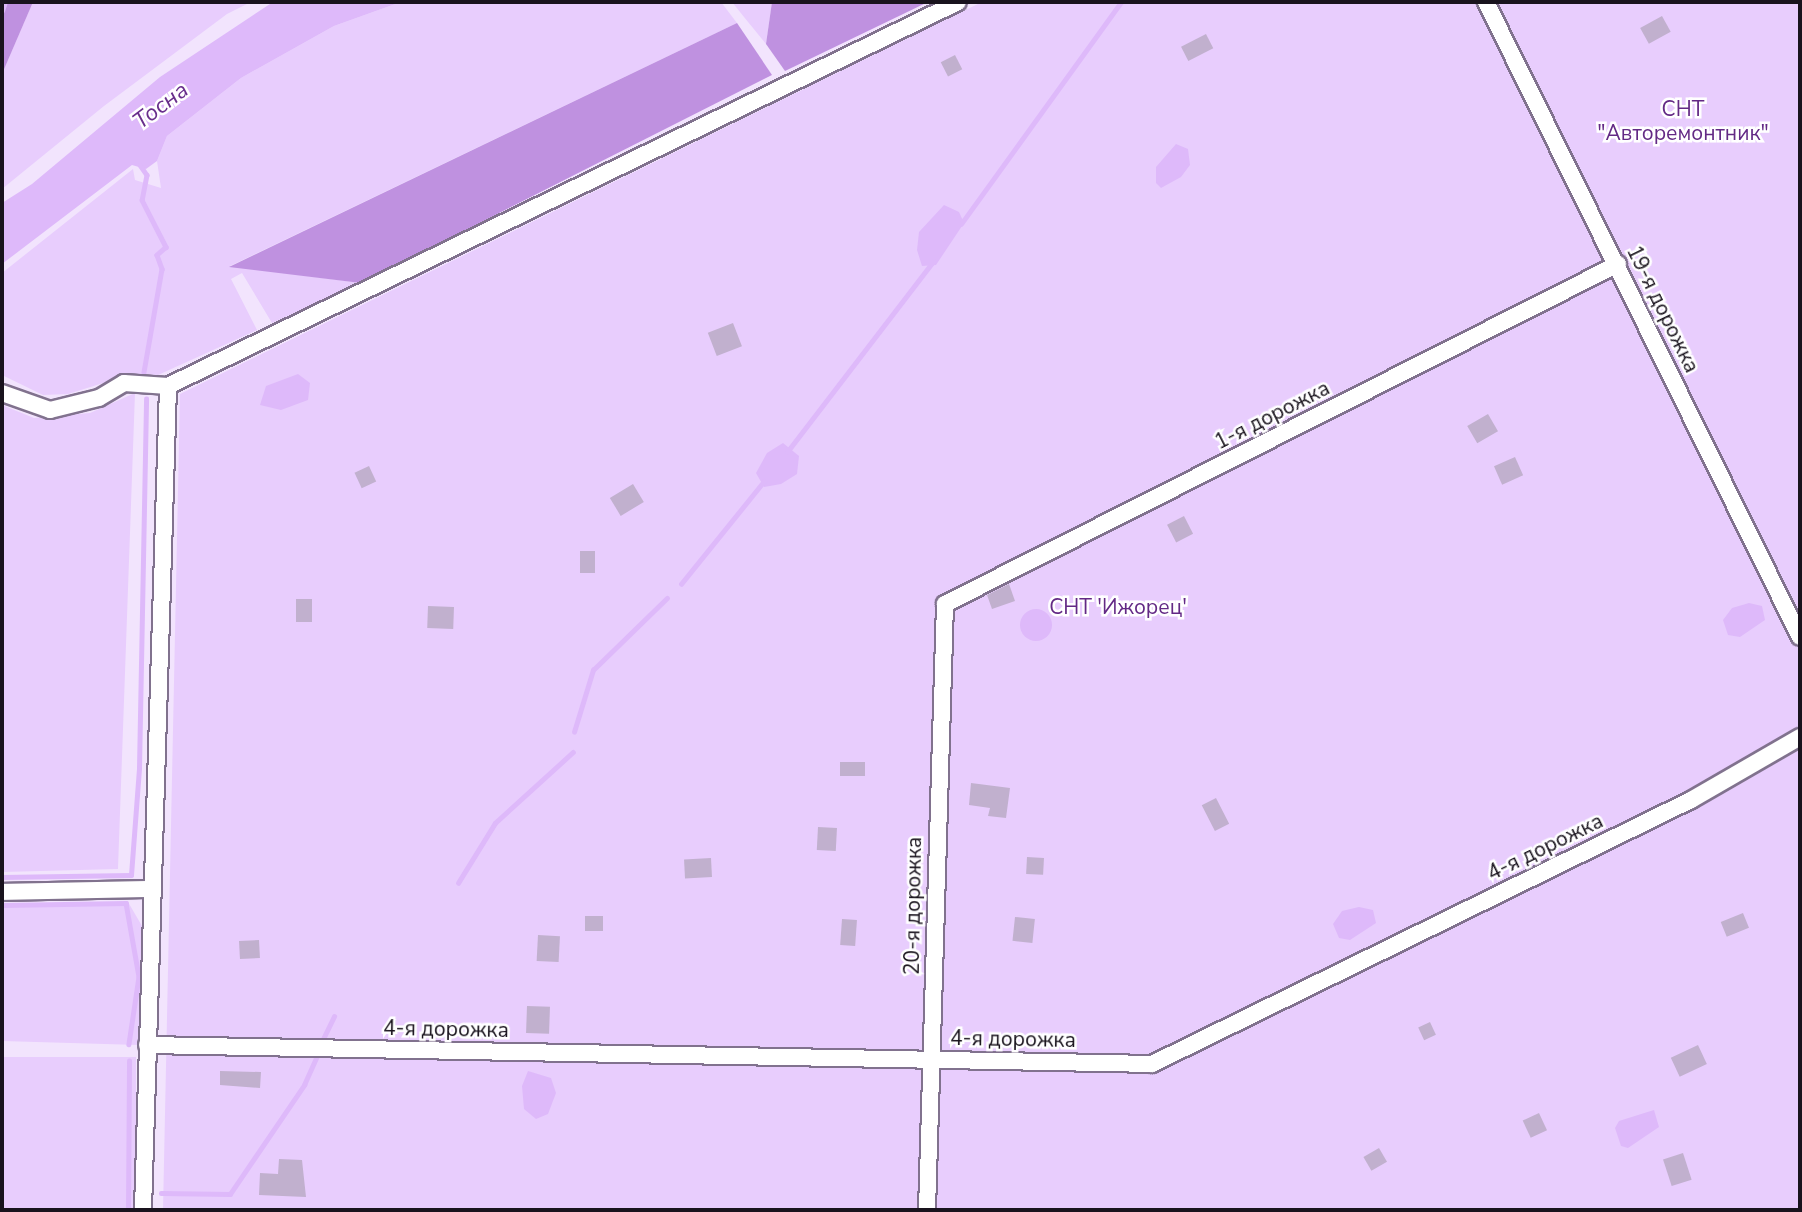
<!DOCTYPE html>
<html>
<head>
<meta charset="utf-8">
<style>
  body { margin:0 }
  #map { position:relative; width:1802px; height:1212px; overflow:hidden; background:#f2e4fd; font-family:"Nunito Sans",sans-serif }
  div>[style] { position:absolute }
  .green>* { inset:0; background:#e8cdfd; transform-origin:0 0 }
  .forest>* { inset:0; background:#bf91e0 }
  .water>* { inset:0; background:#deb9fa }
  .round { border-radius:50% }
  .stream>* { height:4.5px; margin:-2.25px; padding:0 2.25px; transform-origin:2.25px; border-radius:2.25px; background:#deb9fa }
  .building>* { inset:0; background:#c1b0ce; transform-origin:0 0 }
  .roads { filter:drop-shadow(2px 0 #81728e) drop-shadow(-2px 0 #81728e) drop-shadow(0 2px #81728e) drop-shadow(0 -2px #81728e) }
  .street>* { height:16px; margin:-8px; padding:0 8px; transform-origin:8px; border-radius:8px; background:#fff }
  span { translate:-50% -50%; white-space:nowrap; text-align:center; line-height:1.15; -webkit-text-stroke:5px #fff; paint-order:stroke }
  .park-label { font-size:21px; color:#632985 }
  .street-label { font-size:21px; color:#19131d }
  .water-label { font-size:23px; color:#692f8c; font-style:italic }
  .frame { position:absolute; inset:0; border:4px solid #19131d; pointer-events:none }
</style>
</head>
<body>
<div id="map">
  <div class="green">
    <div style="clip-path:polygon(33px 2px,251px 2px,227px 14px,104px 106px,2px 189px,2px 74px)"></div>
    <div style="clip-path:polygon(401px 2px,721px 2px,737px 23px,230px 266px,361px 283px,272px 323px,242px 273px,231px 279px,257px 330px,158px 375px,132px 374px,68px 394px,43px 395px,2px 375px,2px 273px,133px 169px,135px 180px,161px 188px,157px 161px,167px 136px,241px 78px,334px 26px)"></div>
    <div style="clip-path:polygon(732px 2px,772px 2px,766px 44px,744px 17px)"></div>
    <div style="clip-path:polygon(982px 2px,1800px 2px,1800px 1210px,163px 1210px,180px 394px)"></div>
    <div style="clip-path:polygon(135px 393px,118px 869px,2px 872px,2px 405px,34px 418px,90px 413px)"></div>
    <div style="clip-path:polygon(128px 902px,142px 926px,139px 1045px,2px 1041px,2px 905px)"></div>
    <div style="left:2px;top:1057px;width:134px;height:153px"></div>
  </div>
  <div class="forest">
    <div style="clip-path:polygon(2px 2px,33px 2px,2px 74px)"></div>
    <div style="clip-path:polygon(772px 2px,928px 2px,785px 71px,766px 44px)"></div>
    <div style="clip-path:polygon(737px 23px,772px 75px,361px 283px,229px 267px)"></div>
  </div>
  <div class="water">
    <div style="clip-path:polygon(273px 2px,401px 2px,334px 26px,241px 78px,167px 136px,157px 161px,146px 169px,132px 165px,2px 264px,2px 203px,32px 184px,160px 77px)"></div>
    <div style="clip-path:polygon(1176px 144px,1188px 149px,1190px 165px,1181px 177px,1161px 188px,1156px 183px,1156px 167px)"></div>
    <div style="clip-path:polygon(944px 205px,959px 212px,964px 223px,936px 265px,922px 266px,917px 250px,919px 232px)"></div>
    <div style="clip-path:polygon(298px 374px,310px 383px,308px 400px,281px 410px,260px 405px,266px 386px)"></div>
    <div style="clip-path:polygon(783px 443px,799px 456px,797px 474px,781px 484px,764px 487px,756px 473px,767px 453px)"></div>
    <div style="clip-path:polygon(1749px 603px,1762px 606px,1765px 620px,1740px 637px,1728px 635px,1723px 620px,1732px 608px)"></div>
    <div class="round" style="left:1020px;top:609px;width:32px;height:32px"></div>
    <div style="clip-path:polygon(1359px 907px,1373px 910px,1376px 923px,1350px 940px,1339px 938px,1333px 924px,1342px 911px)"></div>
    <div style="clip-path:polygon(528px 1071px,551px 1078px,556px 1093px,548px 1114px,536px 1119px,524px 1109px,522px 1086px)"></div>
    <div style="clip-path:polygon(1654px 1110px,1659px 1127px,1628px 1148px,1621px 1146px,1615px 1128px,1619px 1121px)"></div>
  </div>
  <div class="stream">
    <div style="left:2px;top:11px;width:9px;rotate:-72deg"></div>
    <div style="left:140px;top:165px;width:12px;rotate:55deg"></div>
    <div style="left:147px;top:175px;width:25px;rotate:101deg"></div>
    <div style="left:142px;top:200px;width:53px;rotate:62.9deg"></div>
    <div style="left:166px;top:247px;width:12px;rotate:138deg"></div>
    <div style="left:157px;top:255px;width:15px;rotate:70deg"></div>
    <div style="left:162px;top:269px;width:105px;rotate:99.9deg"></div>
    <div style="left:961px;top:224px;width:274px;rotate:-54.2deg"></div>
    <div style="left:787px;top:452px;width:240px;rotate:-52.5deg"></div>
    <div style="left:681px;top:584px;width:132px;rotate:-51.1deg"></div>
    <div style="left:574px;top:732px;width:65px;rotate:-73deg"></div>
    <div style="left:593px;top:670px;width:103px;rotate:-44.2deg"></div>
    <div style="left:2px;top:877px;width:129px;rotate:-0.9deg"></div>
    <div style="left:131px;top:875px;width:107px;rotate:-85.7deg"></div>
    <div style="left:139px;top:768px;width:369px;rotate:-88.9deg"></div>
    <div style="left:458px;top:883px;width:70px;rotate:-58.3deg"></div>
    <div style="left:495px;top:823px;width:105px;rotate:-42.3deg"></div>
    <div style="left:2px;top:905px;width:124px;rotate:-0.9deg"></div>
    <div style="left:126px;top:903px;width:75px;rotate:80deg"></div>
    <div style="left:139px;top:977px;width:68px;rotate:98.5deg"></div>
    <div style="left:323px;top:1039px;width:25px;rotate:-64deg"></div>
    <div style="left:161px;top:1193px;width:69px;rotate:0.8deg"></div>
    <div style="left:230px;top:1194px;width:132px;rotate:-55.8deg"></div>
    <div style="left:304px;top:1085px;width:32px;rotate:-66deg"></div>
    <div style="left:128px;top:1210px;width:149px;rotate:-89.6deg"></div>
  </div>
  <div class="building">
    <div style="left:1662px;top:16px;width:18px;height:25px;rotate:61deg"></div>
    <div style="left:1206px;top:34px;width:16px;height:28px;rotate:63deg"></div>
    <div style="left:955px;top:55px;width:16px;height:16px;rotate:63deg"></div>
    <div style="left:733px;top:323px;width:25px;height:27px;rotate:69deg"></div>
    <div style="left:1488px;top:414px;width:20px;height:24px;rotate:60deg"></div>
    <div style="left:1515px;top:457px;width:20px;height:23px;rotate:66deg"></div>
    <div style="left:369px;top:466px;width:17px;height:16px;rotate:65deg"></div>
    <div style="left:633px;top:484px;width:21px;height:27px;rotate:59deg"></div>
    <div style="left:1184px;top:516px;width:20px;height:19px;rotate:63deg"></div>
    <div style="left:580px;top:551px;width:15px;height:22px"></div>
    <div style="clip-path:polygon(1009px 584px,1015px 601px,992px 609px,987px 595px)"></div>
    <div style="left:296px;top:599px;width:16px;height:23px"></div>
    <div style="left:428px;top:606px;width:26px;height:22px;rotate:2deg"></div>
    <div style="left:840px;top:762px;width:25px;height:14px"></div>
    <div style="clip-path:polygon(971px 783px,1010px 788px,1006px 818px,988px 816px,990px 808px,969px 805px)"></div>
    <div style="left:1216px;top:798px;width:29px;height:16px;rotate:63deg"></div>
    <div style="left:818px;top:827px;width:19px;height:23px;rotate:3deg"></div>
    <div style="left:1027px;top:857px;width:17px;height:17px;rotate:3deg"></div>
    <div style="left:711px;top:858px;width:19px;height:27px;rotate:87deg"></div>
    <div style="left:1743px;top:913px;width:16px;height:24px;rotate:68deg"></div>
    <div style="left:585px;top:916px;width:18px;height:15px"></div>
    <div style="left:1015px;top:917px;width:20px;height:24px;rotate:6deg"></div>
    <div style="left:842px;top:919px;width:15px;height:26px;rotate:4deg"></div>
    <div style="left:538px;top:935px;width:22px;height:26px;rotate:3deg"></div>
    <div style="left:259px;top:940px;width:18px;height:20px;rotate:87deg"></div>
    <div style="left:527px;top:1006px;width:23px;height:27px;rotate:2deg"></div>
    <div style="left:1430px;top:1022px;width:14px;height:13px;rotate:65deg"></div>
    <div style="left:1698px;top:1045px;width:21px;height:30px;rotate:65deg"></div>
    <div style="clip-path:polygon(220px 1071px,261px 1072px,260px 1088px,220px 1085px)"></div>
    <div style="left:1539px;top:1113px;width:19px;height:18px;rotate:65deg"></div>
    <div style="left:1379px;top:1148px;width:16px;height:18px;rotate:60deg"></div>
    <div style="left:1683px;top:1153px;width:28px;height:21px;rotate:72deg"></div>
    <div style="clip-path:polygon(279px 1159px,302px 1160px,306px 1197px,259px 1195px,260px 1173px,278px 1174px)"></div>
  </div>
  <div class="roads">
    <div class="street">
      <div style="left:1486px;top:2px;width:708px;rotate:63.69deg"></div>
      <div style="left:2px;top:393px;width:51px;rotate:19.5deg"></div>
      <div style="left:50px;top:410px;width:50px;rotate:-13.8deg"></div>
      <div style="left:99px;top:398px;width:29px;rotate:-31deg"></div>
      <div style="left:124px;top:383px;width:44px;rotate:3.9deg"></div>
      <div style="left:2px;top:892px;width:149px;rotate:-1.2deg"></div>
      <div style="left:147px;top:1045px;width:1005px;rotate:1.08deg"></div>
      <div style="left:1152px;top:1064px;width:600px;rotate:-26.1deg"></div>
      <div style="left:1691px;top:800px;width:126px;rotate:-30deg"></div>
      <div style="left:143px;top:1210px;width:824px;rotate:-88.26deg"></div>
      <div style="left:168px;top:386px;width:878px;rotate:-25.92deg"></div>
      <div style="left:927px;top:1210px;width:606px;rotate:-88.3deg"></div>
      <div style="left:945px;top:604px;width:754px;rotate:-26.8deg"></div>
    </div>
  </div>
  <div class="park-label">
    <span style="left:1683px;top:121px">СНТ<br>"Авторемонтник"</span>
    <span style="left:1118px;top:607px">СНТ 'Ижорец'</span>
  </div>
  <div class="street-label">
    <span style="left:1663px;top:309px;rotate:64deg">19-я дорожка</span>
    <span style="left:1272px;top:415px;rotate:-27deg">1-я дорожка</span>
    <span style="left:1545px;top:847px;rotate:-26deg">4-я дорожка</span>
    <span style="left:913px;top:906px;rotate:-89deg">20-я дорожка</span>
    <span style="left:446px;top:1029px;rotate:1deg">4-я дорожка</span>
    <span style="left:1013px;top:1039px;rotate:1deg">4-я дорожка</span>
  </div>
  <div class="water-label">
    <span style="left:161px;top:106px;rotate:-37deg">Тосна</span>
  </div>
  <div class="frame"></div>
</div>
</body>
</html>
